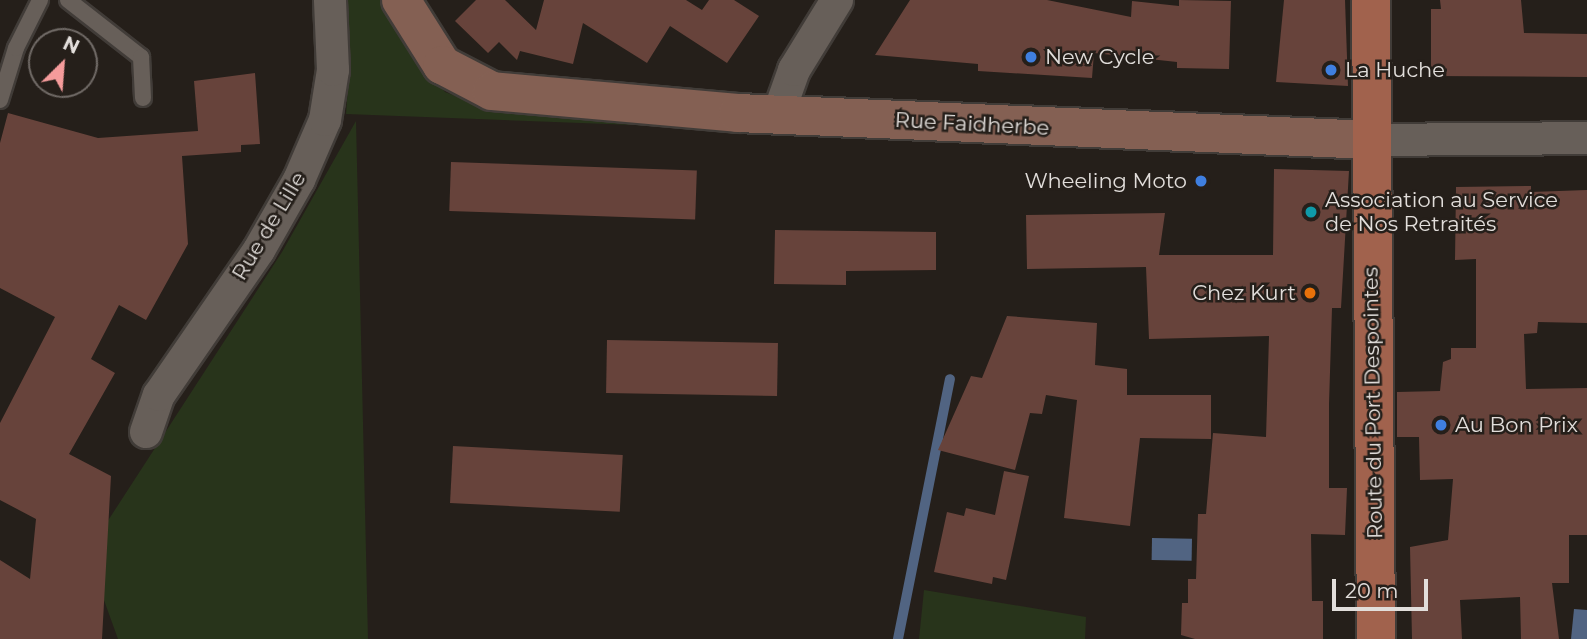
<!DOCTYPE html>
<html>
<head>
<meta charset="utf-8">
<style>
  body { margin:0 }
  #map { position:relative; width:1587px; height:639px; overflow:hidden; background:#251f1a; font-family:Montserrat,sans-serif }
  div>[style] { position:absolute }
  .green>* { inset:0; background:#28341b }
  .water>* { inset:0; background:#516482; transform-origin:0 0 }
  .stream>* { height:10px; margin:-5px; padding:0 5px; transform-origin:5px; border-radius:5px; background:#516482 }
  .building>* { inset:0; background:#67433b; transform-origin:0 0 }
  .roads { filter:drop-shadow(2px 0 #413c38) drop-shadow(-2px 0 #413c38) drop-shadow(0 2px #413c38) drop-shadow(0 -2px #413c38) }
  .lane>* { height:16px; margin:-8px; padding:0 8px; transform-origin:8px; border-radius:8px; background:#675f59 }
  .street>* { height:32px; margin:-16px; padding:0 16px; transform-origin:16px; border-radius:16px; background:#675f59 }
  .secondary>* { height:38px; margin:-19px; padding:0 19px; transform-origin:19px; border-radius:19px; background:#846053 }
  .primary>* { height:38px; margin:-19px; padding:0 19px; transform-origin:19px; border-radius:19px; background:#a1624d }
  .dots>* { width:19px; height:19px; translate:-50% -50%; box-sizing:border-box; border:4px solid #251f1a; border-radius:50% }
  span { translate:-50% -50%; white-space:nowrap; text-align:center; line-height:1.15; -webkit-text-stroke:5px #251f1a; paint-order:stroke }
  .poi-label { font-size:21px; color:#e2dedb }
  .left { translate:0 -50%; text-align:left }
  .right { translate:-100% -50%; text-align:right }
  .street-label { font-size:21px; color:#e2dedb }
  .north { position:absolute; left:28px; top:28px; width:70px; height:70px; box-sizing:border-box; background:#251f1a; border:2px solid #716b67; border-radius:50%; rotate:25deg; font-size:19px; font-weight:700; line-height:28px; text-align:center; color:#e2dedb }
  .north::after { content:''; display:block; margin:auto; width:24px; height:32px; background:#f59b9b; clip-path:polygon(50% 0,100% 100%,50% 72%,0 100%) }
  .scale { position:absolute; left:1332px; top:579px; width:96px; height:32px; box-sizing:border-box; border:4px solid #e2dedb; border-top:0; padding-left:9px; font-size:21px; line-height:24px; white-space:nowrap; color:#e2dedb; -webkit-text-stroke:5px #251f1a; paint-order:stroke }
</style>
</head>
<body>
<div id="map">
  <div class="green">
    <div style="clip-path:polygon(342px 0,380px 0,416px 57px,445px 92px,490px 109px,713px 128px,346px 114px,350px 59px)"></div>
    <div style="clip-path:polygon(356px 121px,368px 639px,118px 639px,87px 553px,282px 252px)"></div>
    <div style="clip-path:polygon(924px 590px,1086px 617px,1085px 639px,919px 639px)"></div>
  </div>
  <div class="water">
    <div style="left:1152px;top:538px;width:40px;height:22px;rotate:1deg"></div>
    <div style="clip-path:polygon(1574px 609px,1587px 610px,1587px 639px,1571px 639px)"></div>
  </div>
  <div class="stream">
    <div style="left:898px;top:639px;width:265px;rotate:-78.7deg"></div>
  </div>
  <div class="building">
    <div style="clip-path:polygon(476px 0,505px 0,536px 30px,544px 0,686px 0,702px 10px,709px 0,734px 0,759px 16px,727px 63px,670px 26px,647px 63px,583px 23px,573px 64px,520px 51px,517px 60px,499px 42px,488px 53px,455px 21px)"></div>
    <div style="clip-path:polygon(910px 0,1047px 0,1131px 17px,1132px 1px,1179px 6px,1179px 0,1231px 1px,1229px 69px,1177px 68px,1177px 62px,1094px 53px,1092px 78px,978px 71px,978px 64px,875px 55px)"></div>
    <div style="clip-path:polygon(1284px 0,1345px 0,1348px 86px,1276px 82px)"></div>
    <div style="clip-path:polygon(1440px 0,1521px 0,1524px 33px,1587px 34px,1587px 77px,1431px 76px,1431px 9px,1441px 9px)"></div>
    <div style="clip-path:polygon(255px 73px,260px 144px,241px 145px,241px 152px,182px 156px,188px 244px,146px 320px,119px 305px,91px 359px,115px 373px,69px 454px,111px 476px,102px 639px,0 639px,0 560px,30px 579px,36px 519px,0 500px,0 423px,55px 317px,0 288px,0 143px,8px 113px,98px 138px,198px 131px,194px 81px)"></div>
    <div style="left:451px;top:162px;width:246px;height:49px;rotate:2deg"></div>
    <div style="clip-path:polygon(1274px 169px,1349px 171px,1341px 308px,1332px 308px,1329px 404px,1329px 488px,1347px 488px,1345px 535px,1311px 534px,1312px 601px,1323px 601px,1323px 639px,1195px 639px,1181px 635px,1182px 603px,1188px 603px,1188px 579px,1196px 579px,1198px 514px,1206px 514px,1213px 433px,1266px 437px,1269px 336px,1149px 339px,1146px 267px,1027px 269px,1026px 215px,1165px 213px,1159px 255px,1273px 255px)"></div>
    <div style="clip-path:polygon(1531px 186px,1531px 192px,1587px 190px,1587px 323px,1538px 322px,1537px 333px,1524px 334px,1526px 389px,1587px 388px,1587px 535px,1569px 535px,1569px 583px,1552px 583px,1559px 639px,1521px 639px,1520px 597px,1460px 600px,1462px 639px,1412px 639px,1410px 547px,1448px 540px,1453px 479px,1420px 480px,1419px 437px,1397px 437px,1397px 392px,1440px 391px,1443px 362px,1451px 359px,1451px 348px,1476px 348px,1476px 259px,1455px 260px,1456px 187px)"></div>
    <div style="clip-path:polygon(775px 230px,936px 232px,936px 270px,846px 271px,846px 285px,774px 284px)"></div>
    <div style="clip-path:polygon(1007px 316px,1097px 323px,1095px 365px,1127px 369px,1127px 395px,1211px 395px,1211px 439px,1140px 438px,1130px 526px,1064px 518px,1077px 400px,1046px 395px,1042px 414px,1030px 413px,1015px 470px,938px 450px,971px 376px,982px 378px)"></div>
    <div style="left:607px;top:340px;width:171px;height:53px;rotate:1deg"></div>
    <div style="left:453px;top:446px;width:170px;height:57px;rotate:3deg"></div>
    <div style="clip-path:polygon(1004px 471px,1029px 476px,1006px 580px,993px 577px,992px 584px,934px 572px,947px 512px,964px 516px,966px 508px,995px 515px)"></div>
  </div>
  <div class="roads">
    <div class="lane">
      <div style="left:68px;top:0;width:93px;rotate:38deg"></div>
      <div style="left:141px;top:57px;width:41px;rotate:87.2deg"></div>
      <div style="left:0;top:100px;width:54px;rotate:-72.9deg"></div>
      <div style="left:16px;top:48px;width:54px;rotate:-63.4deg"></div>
    </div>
    <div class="street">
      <div style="left:778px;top:115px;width:48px;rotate:-70.4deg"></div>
      <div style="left:794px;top:70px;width:82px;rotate:-58.4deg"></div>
      <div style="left:1371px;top:140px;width:216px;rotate:-0.5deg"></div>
      <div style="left:146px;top:432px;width:39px;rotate:-71deg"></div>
      <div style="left:159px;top:395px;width:176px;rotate:-55.4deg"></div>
      <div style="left:259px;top:250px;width:81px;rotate:-60.3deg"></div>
      <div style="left:299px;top:180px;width:65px;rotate:-66.6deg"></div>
      <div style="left:325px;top:120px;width:51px;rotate:-80.9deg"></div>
      <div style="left:333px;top:70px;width:70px;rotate:-92.5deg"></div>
    </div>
    <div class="secondary">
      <div style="left:401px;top:0;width:77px;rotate:57.8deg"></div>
      <div style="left:442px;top:65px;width:56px;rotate:27.5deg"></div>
      <div style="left:492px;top:91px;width:247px;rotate:5.1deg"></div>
      <div style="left:738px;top:113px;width:634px;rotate:2.44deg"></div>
    </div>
    <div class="primary">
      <div style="left:1371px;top:0;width:639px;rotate:89.55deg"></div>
    </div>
  </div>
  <div class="dots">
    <div style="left:1031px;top:57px;background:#3f7fe0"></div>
    <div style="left:1331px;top:70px;background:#3f7fe0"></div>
    <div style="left:1201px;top:181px;background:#3f7fe0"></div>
    <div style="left:1311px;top:212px;background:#0f9aa8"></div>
    <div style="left:1310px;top:293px;background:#e8710a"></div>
    <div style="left:1441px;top:425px;background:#3f7fe0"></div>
  </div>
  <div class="poi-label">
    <span class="left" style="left:1045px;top:57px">New Cycle</span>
    <span class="left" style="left:1345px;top:70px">La Huche</span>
    <span class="right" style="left:1187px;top:181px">Wheeling Moto</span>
    <span class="left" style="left:1325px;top:212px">Association au Service<br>de Nos Retraités</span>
    <span class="right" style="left:1296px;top:293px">Chez Kurt</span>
    <span class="left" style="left:1455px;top:425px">Au Bon Prix</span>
  </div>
  <div class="street-label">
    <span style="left:972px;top:124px;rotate:3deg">Rue Faidherbe</span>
    <span style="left:269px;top:226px;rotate:-59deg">Rue de Lille</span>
    <span style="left:1373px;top:403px;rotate:-91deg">Route du Port Despointes</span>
  </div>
  <div class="north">N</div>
  <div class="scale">20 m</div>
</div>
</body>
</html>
